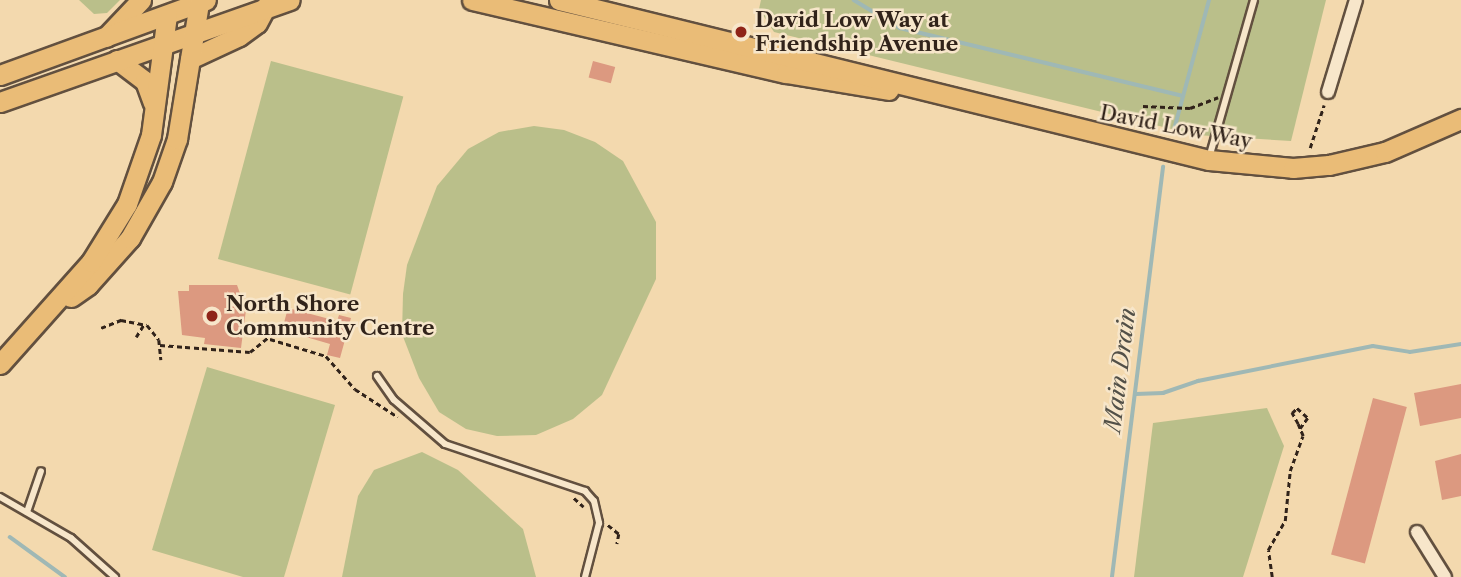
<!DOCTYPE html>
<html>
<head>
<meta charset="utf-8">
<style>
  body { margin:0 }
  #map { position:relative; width:1461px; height:577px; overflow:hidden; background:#f3d9ae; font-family:"Libre Caslon Text",serif }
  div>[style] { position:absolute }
  .green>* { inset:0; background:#babf8a; transform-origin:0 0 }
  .stream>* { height:3.5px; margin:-1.75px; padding:0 1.75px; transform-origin:1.75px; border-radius:1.75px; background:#9fb8b5 }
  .building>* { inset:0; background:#dc9980; transform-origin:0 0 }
  .path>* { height:2.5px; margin-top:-1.25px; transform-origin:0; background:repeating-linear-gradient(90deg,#31231a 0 5px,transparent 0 8.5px) }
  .roads { filter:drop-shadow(2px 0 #62503f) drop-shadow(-2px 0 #62503f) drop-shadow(0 2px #62503f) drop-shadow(0 -2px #62503f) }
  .service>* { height:6px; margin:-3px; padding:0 3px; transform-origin:3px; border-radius:3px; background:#f7e6ca }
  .minor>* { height:12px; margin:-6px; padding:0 6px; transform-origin:6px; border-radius:6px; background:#f7e6ca }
  .primary>* { height:19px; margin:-9.5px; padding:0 9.5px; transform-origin:9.5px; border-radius:9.5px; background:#eabc77 }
  .dots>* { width:19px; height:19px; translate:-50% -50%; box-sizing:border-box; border:4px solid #f7e6ca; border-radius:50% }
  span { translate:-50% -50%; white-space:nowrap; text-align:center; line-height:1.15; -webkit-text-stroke:5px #f7e6ca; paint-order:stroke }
  .poi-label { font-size:21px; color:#31231a; font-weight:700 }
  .left { translate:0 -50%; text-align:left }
  .street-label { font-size:21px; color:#31231a }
  .water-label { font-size:23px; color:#525048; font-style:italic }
</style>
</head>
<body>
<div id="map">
  <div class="green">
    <div style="clip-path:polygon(79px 0,120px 0,107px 13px,94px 14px)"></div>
    <div style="clip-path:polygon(761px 0,1326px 0,1291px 141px,1196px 135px,774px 32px,759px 9px)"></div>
    <div style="left:271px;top:61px;width:137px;height:205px;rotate:15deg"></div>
    <div style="clip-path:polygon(534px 126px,564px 130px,595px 142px,623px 161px,656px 222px,656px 279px,602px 395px,573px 419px,536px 435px,497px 436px,466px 429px,439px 412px,419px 378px,402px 334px,403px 294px,407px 265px,437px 186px,468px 149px,499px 132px)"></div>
    <div style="clip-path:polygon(207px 367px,335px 405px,284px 577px,243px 577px,152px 550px)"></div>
    <div style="clip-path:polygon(1267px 408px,1284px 446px,1243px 577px,1134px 577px,1153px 423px)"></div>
    <div style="clip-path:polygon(422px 452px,458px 470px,523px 529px,536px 577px,342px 577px,358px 496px,374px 470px)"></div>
  </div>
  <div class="stream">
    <div style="left:854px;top:0;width:54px;rotate:31.3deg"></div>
    <div style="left:900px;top:28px;width:291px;rotate:13.5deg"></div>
    <div style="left:1174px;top:130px;width:135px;rotate:-74.9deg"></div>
    <div style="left:1136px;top:394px;width:27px;rotate:-2deg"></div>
    <div style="left:1163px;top:393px;width:37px;rotate:-19deg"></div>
    <div style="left:1198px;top:381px;width:178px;rotate:-11.3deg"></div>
    <div style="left:1373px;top:346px;width:37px;rotate:9deg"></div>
    <div style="left:1410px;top:352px;width:52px;rotate:-8.9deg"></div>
    <div style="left:10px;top:537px;width:68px;rotate:36deg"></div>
    <div style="left:1112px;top:577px;width:413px;rotate:-82.9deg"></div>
  </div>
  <div class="building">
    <div style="left:593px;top:61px;width:23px;height:17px;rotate:15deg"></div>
    <div style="clip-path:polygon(189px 285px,237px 285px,246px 310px,241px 348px,204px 344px,205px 338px,182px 335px,178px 291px,189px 291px)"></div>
    <div style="clip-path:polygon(288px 308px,337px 321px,339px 315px,351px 318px,340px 358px,327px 355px,330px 344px,282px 330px)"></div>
    <div style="clip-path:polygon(1461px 384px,1461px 418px,1420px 426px,1414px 393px)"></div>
    <div style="left:1373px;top:398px;width:35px;height:162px;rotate:15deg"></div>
    <div style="clip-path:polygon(1461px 454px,1461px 496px,1442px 500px,1435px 461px)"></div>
  </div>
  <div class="path">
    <div style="left:1143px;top:106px;width:47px;rotate:2.4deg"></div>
    <div style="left:1190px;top:108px;width:30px;rotate:-21deg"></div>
    <div style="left:1310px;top:148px;width:45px;rotate:-72deg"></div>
    <div style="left:101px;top:328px;width:22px;rotate:-22deg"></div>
    <div style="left:121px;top:320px;width:26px;rotate:11deg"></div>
    <div style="left:147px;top:325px;width:19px;rotate:51deg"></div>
    <div style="left:159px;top:340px;width:20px;rotate:84deg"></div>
    <div style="left:136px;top:337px;width:15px;rotate:-58deg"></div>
    <div style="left:270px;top:339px;width:59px;rotate:16.9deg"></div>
    <div style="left:326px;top:356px;width:44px;rotate:48.7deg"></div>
    <div style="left:355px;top:389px;width:51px;rotate:33.1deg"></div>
    <div style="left:160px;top:345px;width:90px;rotate:4.4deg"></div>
    <div style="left:250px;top:352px;width:38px;rotate:-39deg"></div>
    <div style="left:574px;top:498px;width:13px;rotate:42deg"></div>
    <div style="left:608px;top:525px;width:14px;rotate:39deg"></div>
    <div style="left:619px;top:534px;width:10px;rotate:101deg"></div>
    <div style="left:1272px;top:577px;width:27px;rotate:-98deg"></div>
    <div style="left:1268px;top:550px;width:34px;rotate:-60deg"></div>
    <div style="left:1285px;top:521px;width:50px;rotate:-84.3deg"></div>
    <div style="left:1290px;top:471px;width:37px;rotate:-70deg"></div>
    <div style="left:1303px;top:436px;width:13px;rotate:-113deg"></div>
    <div style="left:1298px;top:424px;width:13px;rotate:-119deg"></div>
    <div style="left:1292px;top:413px;width:7px;rotate:-45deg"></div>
    <div style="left:1297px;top:408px;width:15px;rotate:42deg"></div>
    <div style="left:1308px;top:418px;width:14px;rotate:126deg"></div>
  </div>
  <div class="roads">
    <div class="service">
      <div style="left:1209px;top:158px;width:164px;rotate:-74.1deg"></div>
      <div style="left:377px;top:376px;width:29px;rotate:55deg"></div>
      <div style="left:394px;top:400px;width:67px;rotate:40.8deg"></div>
      <div style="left:445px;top:444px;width:148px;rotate:18.6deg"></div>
      <div style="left:585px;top:491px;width:13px;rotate:48deg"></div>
      <div style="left:594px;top:501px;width:23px;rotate:77deg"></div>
      <div style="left:599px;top:523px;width:56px;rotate:104.5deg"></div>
      <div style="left:0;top:497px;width:82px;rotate:30deg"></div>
      <div style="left:71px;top:538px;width:59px;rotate:41.6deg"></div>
      <div style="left:27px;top:512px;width:43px;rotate:-71.1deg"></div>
    </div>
    <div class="minor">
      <div style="left:1328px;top:92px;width:96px;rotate:-73.1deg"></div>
      <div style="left:1417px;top:532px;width:53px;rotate:58.1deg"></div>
    </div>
    <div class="primary">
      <div style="left:472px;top:0;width:322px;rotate:13.1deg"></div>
      <div style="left:786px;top:73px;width:104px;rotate:9.4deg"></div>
      <div style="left:559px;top:0;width:669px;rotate:13.83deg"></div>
      <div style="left:1209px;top:160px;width:84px;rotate:5.4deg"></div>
      <div style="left:1293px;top:168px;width:36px;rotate:-5deg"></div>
      <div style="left:1329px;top:165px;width:57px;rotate:-13.1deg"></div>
      <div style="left:1385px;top:152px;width:83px;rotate:-23.5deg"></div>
      <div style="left:106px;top:37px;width:51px;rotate:-46.6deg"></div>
      <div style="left:190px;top:59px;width:54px;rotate:-25.1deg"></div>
      <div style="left:239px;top:36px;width:22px;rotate:-36deg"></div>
      <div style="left:257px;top:23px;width:19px;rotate:-62deg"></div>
      <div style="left:117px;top:60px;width:35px;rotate:37deg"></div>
      <div style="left:145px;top:81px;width:23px;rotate:70deg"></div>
      <div style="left:0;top:75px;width:219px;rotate:-20deg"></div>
      <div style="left:0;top:102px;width:307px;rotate:-19.4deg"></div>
      <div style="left:71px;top:297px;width:21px;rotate:-35deg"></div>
      <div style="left:88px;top:285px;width:63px;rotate:-48.2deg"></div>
      <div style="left:130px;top:238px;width:64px;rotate:-60.3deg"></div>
      <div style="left:162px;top:182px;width:46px;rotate:-70.8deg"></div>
      <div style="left:177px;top:139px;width:138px;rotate:-80.8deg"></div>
      <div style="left:0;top:364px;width:137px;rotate:-48.3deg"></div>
      <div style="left:91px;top:262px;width:68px;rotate:-58.2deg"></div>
      <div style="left:127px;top:204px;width:73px;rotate:-70.8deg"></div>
      <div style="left:151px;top:135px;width:121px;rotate:-82.4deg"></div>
    </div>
  </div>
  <div class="dots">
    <div style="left:741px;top:32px;background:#8f2418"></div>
    <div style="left:212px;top:316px;background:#8f2418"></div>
  </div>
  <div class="poi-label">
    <span class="left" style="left:755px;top:32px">David Low Way at<br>Friendship Avenue</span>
    <span class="left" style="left:226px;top:316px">North Shore<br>Community Centre</span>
  </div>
  <div class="street-label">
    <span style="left:1176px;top:127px;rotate:11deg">David Low Way</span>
  </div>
  <div class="water-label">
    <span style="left:1120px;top:370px;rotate:-83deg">Main Drain</span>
  </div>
</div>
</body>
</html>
